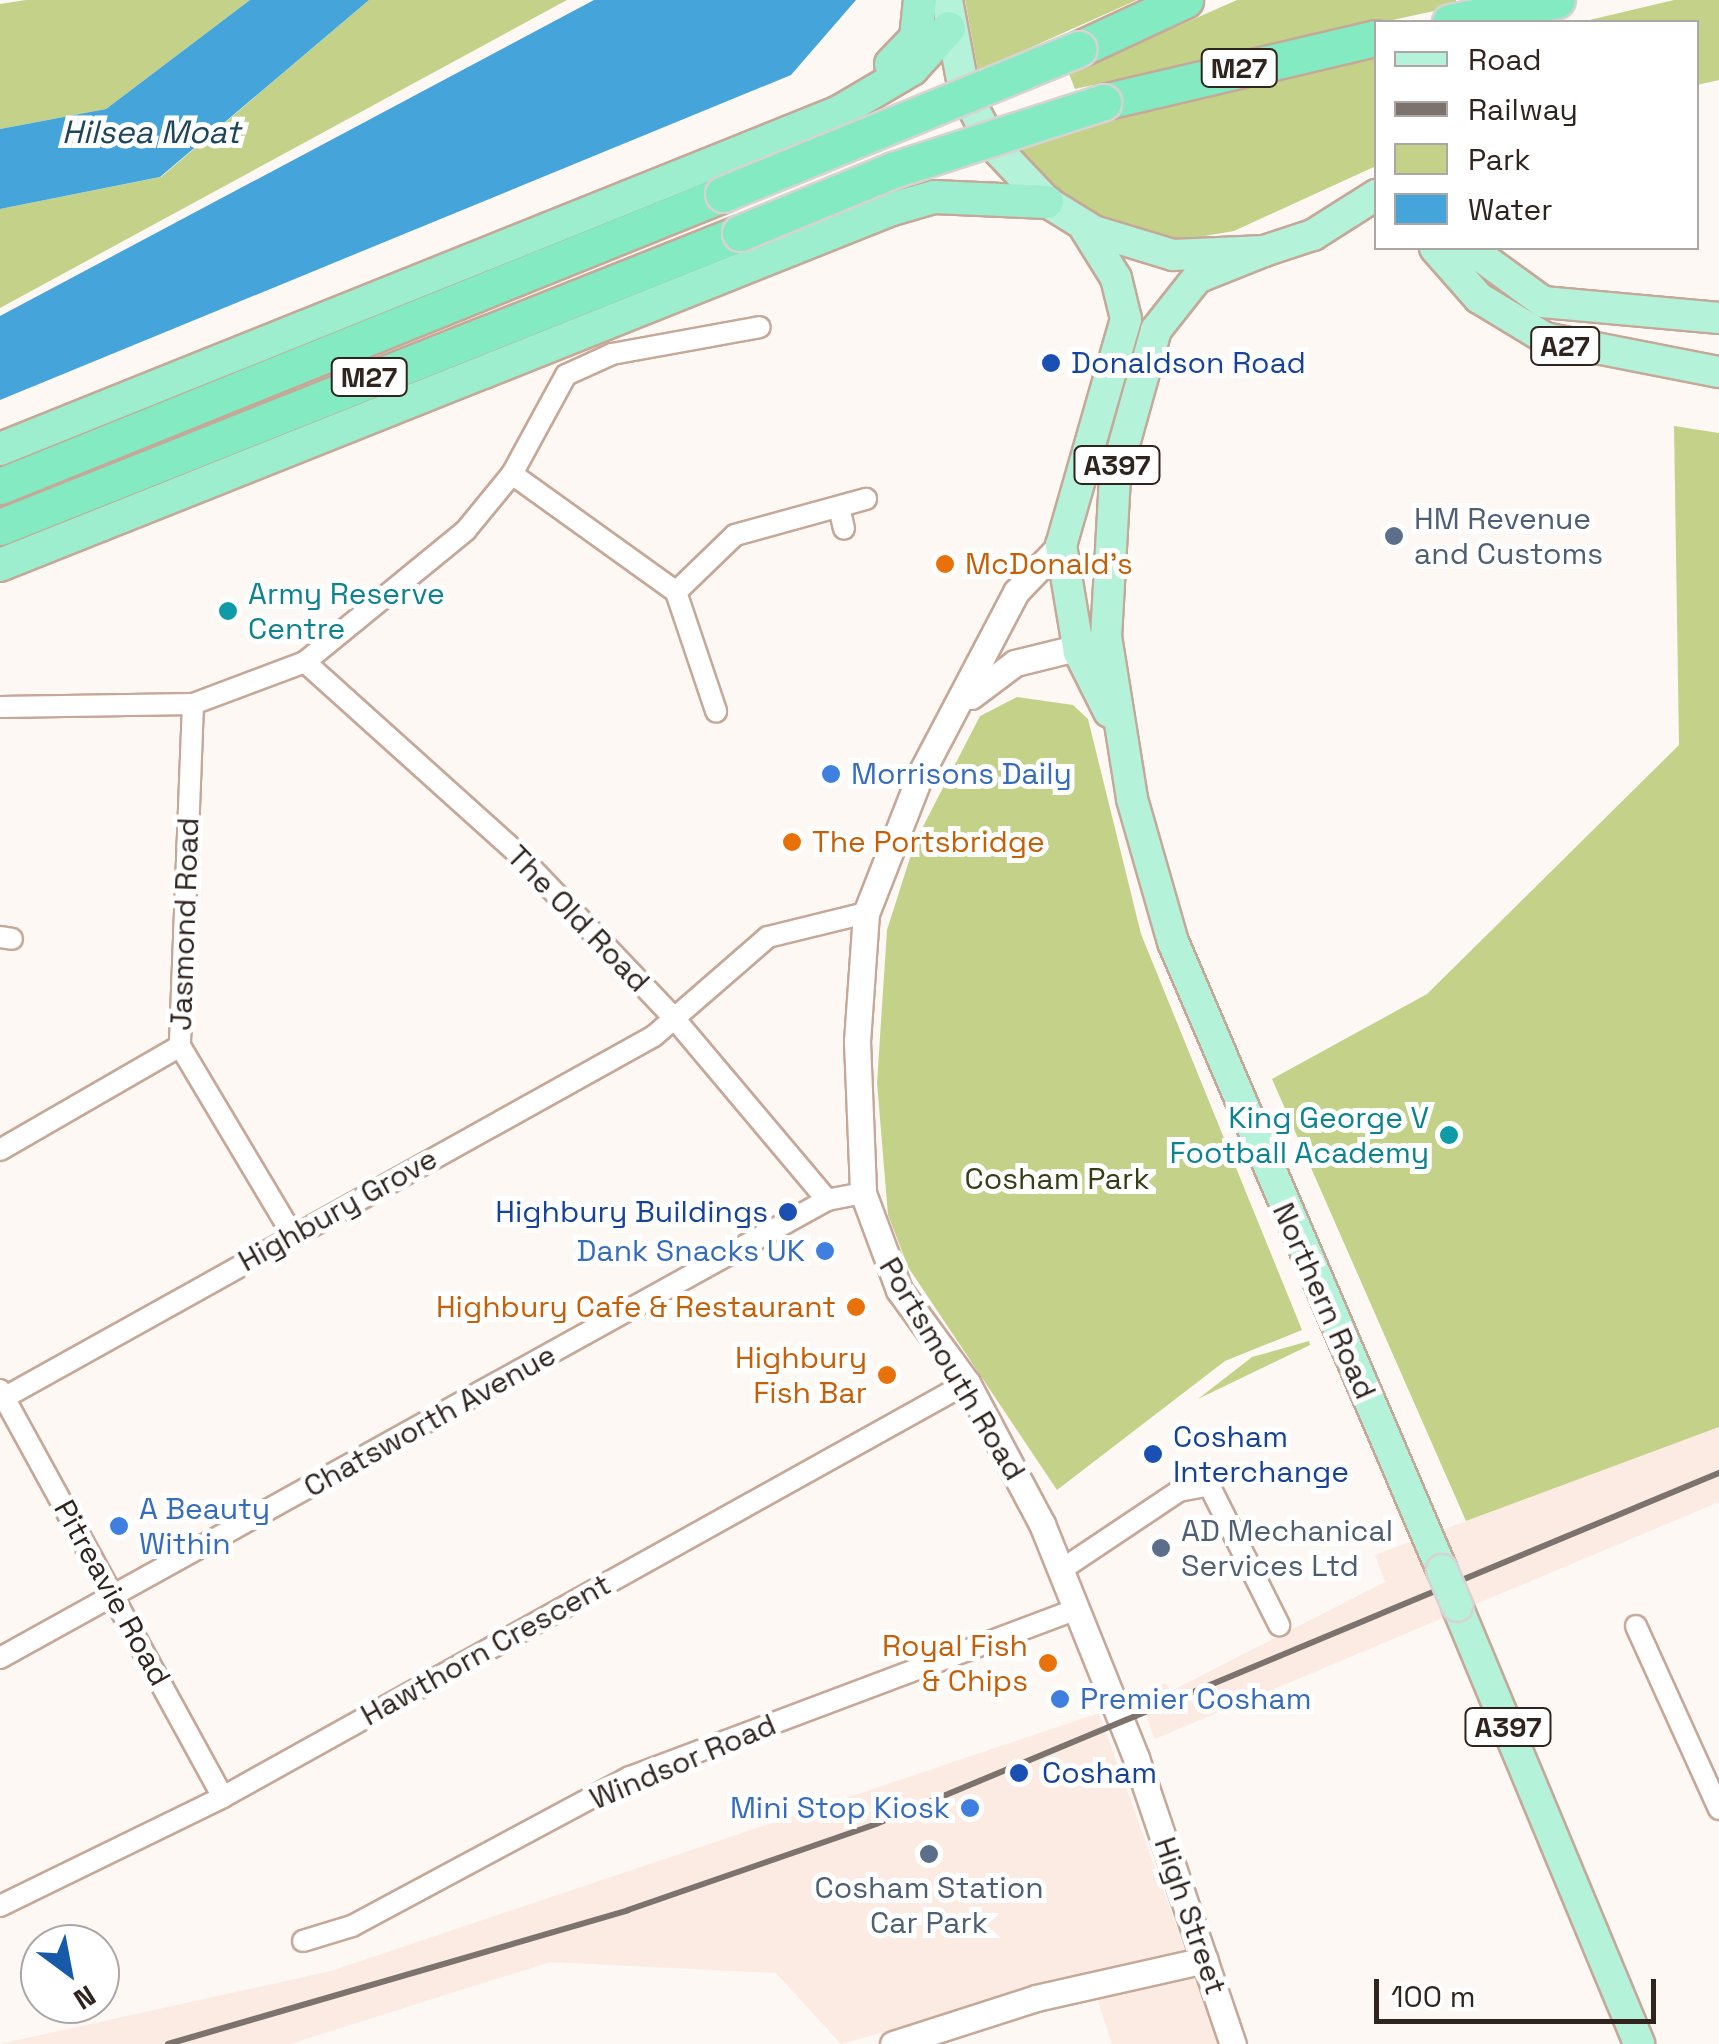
<!DOCTYPE html>
<html>
<head>
<meta charset="utf-8">
<style>
  body { margin:0 }
  #map { position:relative; width:1719px; height:2044px; overflow:hidden; background:#fef8f5; font-family:"Space Grotesk",sans-serif }
  div>[style] { position:absolute }
  .built>* { inset:0; background:#fbebe3 }
  .green>* { inset:0; background:#c3d288 }
  .water>* { inset:0; background:#45a4da }
  .roads { filter:drop-shadow(2px 0 #c5a898) drop-shadow(-2px 0 #c5a898) drop-shadow(0 2px #c5a898) drop-shadow(0 -2px #c5a898) }
  .minor>* { height:20px; margin:-10px; padding:0 10px; transform-origin:10px; border-radius:10px; background:#fff }
  .tertiary>* { height:25px; margin:-12.5px; padding:0 12.5px; transform-origin:12.5px; border-radius:12.5px; background:#fff }
  .primary>* { height:30px; margin:-15px; padding:0 15px; transform-origin:15px; border-radius:15px; background:#b5f2da }
  .trunk>* { height:32px; margin:-16px; padding:0 16px; transform-origin:16px; border-radius:16px; background:#9ceece }
  .motorway>* { height:35px; margin:-17.5px; padding:0 17.5px; transform-origin:17.5px; border-radius:17.5px; background:#83eac2 }
  .rail>* { height:6px; margin:-3px; padding:0 3px; transform-origin:3px; border-radius:3px; background:#7d736e }
  .bridges { filter:drop-shadow(2px 0 #d6d3d2) drop-shadow(-2px 0 #d6d3d2) drop-shadow(0 2px #d6d3d2) drop-shadow(0 -2px #d6d3d2) }
  .primary-bridge>* { height:30px; margin:-15px; padding:0 15px; transform-origin:15px; border-radius:15px; background:#b5f2da }
  .motorway-bridge>* { height:35px; margin:-17.5px; padding:0 17.5px; transform-origin:17.5px; border-radius:17.5px; background:#83eac2 }
  .dots>* { width:28px; height:28px; translate:-50% -50%; box-sizing:border-box; border:5px solid #fff; border-radius:50% }
  span { translate:-50% -50%; white-space:nowrap; text-align:center; line-height:1.15; -webkit-text-stroke:10px #fff; paint-order:stroke }
  .shield-label span { padding:2px 8px; background:#fff; border:2px solid; border-radius:8px; -webkit-text-stroke-width:0 }
  .shield-label { font-size:28px; color:#30241e; font-weight:700 }
  .transit-label { font-size:30px; color:#164399 }
  .left { translate:0 -50%; text-align:left }
  .right { translate:-100% -50%; text-align:right }
  .service-label { font-size:30px; color:#4e5e75 }
  .food-label { font-size:30px; color:#c56008 }
  .culture-label { font-size:30px; color:#0d838f }
  .shop-label { font-size:30px; color:#366cbe }
  .street-label { font-size:30px; color:#30241e }
  .park-label { font-size:30px; color:#373e17 }
  .water-label { font-size:32px; color:#1d455c; font-style:italic }
  .legend { position:absolute; left:1374px; top:20px; width:325px; height:230px; box-sizing:border-box; background:#fff; border:2px solid #aca7a5; margin:0; padding:12px 18px; list-style:none; font-size:30px; color:#30241e }
  .legend li { display:flex; align-items:center; gap:20px; height:50px }
  .legend b { width:50px; border:2px solid #aca7a5 }
  .north { position:absolute; left:20px; top:1924px; width:100px; height:100px; box-sizing:border-box; background:#fff; border:2px solid #aca7a5; border-radius:50%; rotate:148deg; font-size:28px; font-weight:700; line-height:40px; text-align:center; color:#30241e }
  .north::after { content:''; display:block; margin:auto; width:35px; height:45px; background:#175aaa; clip-path:polygon(50% 0,100% 100%,50% 72%,0 100%) }
  .scale { position:absolute; left:1374px; top:1979px; width:282px; height:45px; box-sizing:border-box; border:5px solid #30241e; border-top:0; padding-left:12px; font-size:30px; line-height:35px; white-space:nowrap; color:#30241e; -webkit-text-stroke:8px #fff; paint-order:stroke }
</style>
</head>
<body>
<div id="map">
  <div class="built">
    <div style="clip-path:polygon(1719px 1427px,1719px 1502px,1155px 1739px,1138px 1696px,1165px 1683px,1171px 1691px,1385px 1582px,1375px 1555px)"></div>
    <div style="clip-path:polygon(1099px 1713px,1219px 2044px,1112px 2044px,1089px 1974px,841px 2044px,776px 1973px,550px 1962px,290px 2044px,0 2044px,331px 1971px)"></div>
  </div>
  <div class="green">
    <div style="clip-path:polygon(26px 0,250px 0,106px 109px,0 129px,0 4px)"></div>
    <div style="clip-path:polygon(369px 0,567px 0,0 308px,0 209px,161px 177px)"></div>
    <div style="clip-path:polygon(965px 0,1137px 0,978px 71px)"></div>
    <div style="clip-path:polygon(1237px 0,1456px 0,1457px 6px,1075px 89px,1069px 74px)"></div>
    <div style="clip-path:polygon(1674px 0,1719px 0,1719px 80px,1697px 85px,1696px 22px,1581px 22px)"></div>
    <div style="clip-path:polygon(1376px 59px,1376px 166px,1234px 231px,1181px 240px,1129px 234px,1066px 201px,1014px 149px,1248px 82px)"></div>
    <div style="clip-path:polygon(1674px 426px,1719px 433px,1719px 1427px,1466px 1521px,1272px 1079px,1427px 994px,1679px 745px)"></div>
    <div style="clip-path:polygon(1017px 697px,1073px 705px,1088px 719px,1141px 934px,1302px 1330px,1225px 1361px,1057px 1490px,908px 1267px,888px 1215px,877px 1083px,887px 930px,915px 842px,980px 716px)"></div>
    <div style="clip-path:polygon(1309px 1341px,1310px 1345px,1198px 1399px,1252px 1357px)"></div>
  </div>
  <div class="water">
    <div style="clip-path:polygon(250px 0,369px 0,160px 177px,0 209px,0 129px,106px 109px)"></div>
    <div style="clip-path:polygon(594px 0,856px 0,791px 75px,0 400px,0 316px)"></div>
  </div>
  <div class="roads">
    <div class="minor">
      <div style="left:512px;top:474px;width:202px;rotate:35.7deg"></div>
      <div style="left:676px;top:592px;width:126px;rotate:71.4deg"></div>
      <div style="left:839px;top:507px;width:22px;rotate:77deg"></div>
      <div style="left:676px;top:592px;width:82px;rotate:-44deg"></div>
      <div style="left:735px;top:535px;width:136px;rotate:-15.4deg"></div>
      <div style="left:305px;top:662px;width:285px;rotate:42deg"></div>
      <div style="left:517px;top:853px;width:228px;rotate:46.4deg"></div>
      <div style="left:674px;top:1018px;width:238px;rotate:49.9deg"></div>
      <div style="left:193px;top:704px;width:342px;rotate:92.2deg"></div>
      <div style="left:180px;top:1046px;width:219px;rotate:59.2deg"></div>
      <div style="left:0;top:707px;width:193px;rotate:-0.9deg"></div>
      <div style="left:193px;top:704px;width:120px;rotate:-20.6deg"></div>
      <div style="left:305px;top:662px;width:208px;rotate:-39.3deg"></div>
      <div style="left:466px;top:530px;width:72px;rotate:-50.6deg"></div>
      <div style="left:512px;top:474px;width:113px;rotate:-61.4deg"></div>
      <div style="left:566px;top:375px;width:51px;rotate:-24.5deg"></div>
      <div style="left:612px;top:354px;width:150px;rotate:-10.3deg"></div>
      <div style="left:0;top:937px;width:12px;rotate:9deg"></div>
      <div style="left:0;top:1150px;width:208px;rotate:-30deg"></div>
      <div style="left:0;top:1390px;width:464px;rotate:61.3deg"></div>
      <div style="left:0;top:1400px;width:748px;rotate:-29.1deg"></div>
      <div style="left:654px;top:1036px;width:151px;rotate:-41deg"></div>
      <div style="left:768px;top:937px;width:101px;rotate:-13.8deg"></div>
      <div style="left:1061px;top:1570px;width:142px;rotate:-33.8deg"></div>
      <div style="left:1179px;top:1491px;width:31px;rotate:-11deg"></div>
      <div style="left:1209px;top:1485px;width:157px;rotate:63.4deg"></div>
      <div style="left:1636px;top:1626px;width:201px;rotate:65.6deg"></div>
      <div style="left:0;top:1658px;width:945px;rotate:-28.98deg"></div>
      <div style="left:827px;top:1200px;width:37px;rotate:-11deg"></div>
      <div style="left:0;top:1906px;width:248px;rotate:-26deg"></div>
      <div style="left:223px;top:1797px;width:851px;rotate:-29.09deg"></div>
      <div style="left:303px;top:1941px;width:51px;rotate:-17deg"></div>
      <div style="left:352px;top:1926px;width:315px;rotate:-28.2deg"></div>
      <div style="left:630px;top:1777px;width:477px;rotate:-20.6deg"></div>
    </div>
    <div class="tertiary">
      <div style="left:1061px;top:545px;width:65px;rotate:133.8deg"></div>
      <div style="left:1016px;top:592px;width:204px;rotate:117.7deg"></div>
      <div style="left:921px;top:773px;width:150px;rotate:111.4deg"></div>
      <div style="left:866px;top:913px;width:128px;rotate:94deg"></div>
      <div style="left:857px;top:1041px;width:152px;rotate:87.7deg"></div>
      <div style="left:863px;top:1193px;width:103px;rotate:69.6deg"></div>
      <div style="left:899px;top:1290px;width:115px;rotate:53.8deg"></div>
      <div style="left:967px;top:1383px;width:160px;rotate:62deg"></div>
      <div style="left:1042px;top:1524px;width:252px;rotate:68.1deg"></div>
      <div style="left:1136px;top:1758px;width:302px;rotate:71.3deg"></div>
      <div style="left:971px;top:696px;width:55px;rotate:-36.9deg"></div>
      <div style="left:1015px;top:663px;width:83px;rotate:-13.9deg"></div>
      <div style="left:893px;top:2044px;width:150px;rotate:-17.8deg"></div>
      <div style="left:1036px;top:1998px;width:173px;rotate:-12.7deg"></div>
    </div>
    <div class="primary">
      <div style="left:947px;top:0;width:93px;rotate:79.4deg"></div>
      <div style="left:964px;top:91px;width:61px;rotate:61.8deg"></div>
      <div style="left:993px;top:145px;width:79px;rotate:46.5deg"></div>
      <div style="left:1047px;top:202px;width:55px;rotate:31.7deg"></div>
      <div style="left:1094px;top:231px;width:83px;rotate:16.9deg"></div>
      <div style="left:1173px;top:255px;width:91px;rotate:-2.5deg"></div>
      <div style="left:1264px;top:251px;width:52px;rotate:-18.1deg"></div>
      <div style="left:1313px;top:235px;width:75px;rotate:-32.4deg"></div>
      <div style="left:1083px;top:225px;width:62px;rotate:58.1deg"></div>
      <div style="left:1116px;top:278px;width:42px;rotate:76.3deg"></div>
      <div style="left:1126px;top:319px;width:235px;rotate:106deg"></div>
      <div style="left:1061px;top:545px;width:109px;rotate:80.5deg"></div>
      <div style="left:1079px;top:652px;width:67px;rotate:63.4deg"></div>
      <div style="left:1435px;top:248px;width:67px;rotate:48.7deg"></div>
      <div style="left:1479px;top:298px;width:77px;rotate:31.2deg"></div>
      <div style="left:1545px;top:338px;width:177px;rotate:11.1deg"></div>
      <div style="left:1469px;top:248px;width:92px;rotate:36.1deg"></div>
      <div style="left:1543px;top:302px;width:177px;rotate:5.2deg"></div>
      <div style="left:1264px;top:251px;width:72px;rotate:158.1deg"></div>
      <div style="left:1197px;top:278px;width:66px;rotate:128.3deg"></div>
      <div style="left:1156px;top:330px;width:153px;rotate:105.6deg"></div>
      <div style="left:1115px;top:477px;width:159px;rotate:93.2deg"></div>
      <div style="left:1106px;top:636px;width:165px;rotate:80.9deg"></div>
      <div style="left:1132px;top:799px;width:149px;rotate:74deg"></div>
      <div style="left:1173px;top:942px;width:683px;rotate:66.81deg"></div>
      <div style="left:1457px;top:1606px;width:474px;rotate:67.4deg"></div>
    </div>
    <div class="trunk">
      <div style="left:891px;top:64px;width:36px;rotate:-46deg"></div>
      <div style="left:916px;top:38px;width:38px;rotate:-84deg"></div>
      <div style="left:0;top:449px;width:904px;rotate:-21.88deg"></div>
      <div style="left:839px;top:112px;width:85px;rotate:-30.5deg"></div>
      <div style="left:912px;top:69px;width:55px;rotate:-47.9deg"></div>
      <div style="left:0;top:565px;width:960px;rotate:-21.76deg"></div>
      <div style="left:892px;top:209px;width:44px;rotate:-15.9deg"></div>
      <div style="left:934px;top:197px;width:113px;rotate:2.5deg"></div>
    </div>
    <div class="motorway">
      <div style="left:1079px;top:49px;width:117px;rotate:-24.8deg"></div>
      <div style="left:1103px;top:102px;width:280px;rotate:-13.2deg"></div>
      <div style="left:0;top:486px;width:780px;rotate:-21.99deg"></div>
      <div style="left:0;top:527px;width:796px;rotate:-21.67deg"></div>
    </div>
  </div>
  <div class="rail">
    <div style="left:168px;top:2044px;width:479px;rotate:-16.2deg"></div>
    <div style="left:628px;top:1910px;width:262px;rotate:-19.1deg"></div>
    <div style="left:876px;top:1824px;width:913px;rotate:-22.61deg"></div>
  </div>
  <div class="bridges">
    <div class="primary-bridge">
      <div style="left:1442px;top:1570px;width:39px;rotate:67deg"></div>
    </div>
    <div class="motorway-bridge">
      <div style="left:1450px;top:22px;width:109px;rotate:-11.6deg"></div>
      <div style="left:723px;top:194px;width:384px;rotate:-22.2deg"></div>
      <div style="left:740px;top:233px;width:165px;rotate:-22.4deg"></div>
      <div style="left:893px;top:170px;width:221px;rotate:-17.9deg"></div>
    </div>
  </div>
  <div class="dots">
    <div style="left:1051px;top:363px;background:#1a4fb4"></div>
    <div style="left:1394px;top:536px;background:#5c6f8a"></div>
    <div style="left:945px;top:564px;background:#e8710a"></div>
    <div style="left:228px;top:611px;background:#0f9aa8"></div>
    <div style="left:831px;top:774px;background:#3f7fe0"></div>
    <div style="left:792px;top:842px;background:#e8710a"></div>
    <div style="left:1449px;top:1135px;background:#0f9aa8"></div>
    <div style="left:788px;top:1212px;background:#1a4fb4"></div>
    <div style="left:825px;top:1251px;background:#3f7fe0"></div>
    <div style="left:856px;top:1307px;background:#e8710a"></div>
    <div style="left:887px;top:1375px;background:#e8710a"></div>
    <div style="left:1153px;top:1454px;background:#1a4fb4"></div>
    <div style="left:119px;top:1526px;background:#3f7fe0"></div>
    <div style="left:1161px;top:1548px;background:#5c6f8a"></div>
    <div style="left:1048px;top:1663px;background:#e8710a"></div>
    <div style="left:1060px;top:1699px;background:#3f7fe0"></div>
    <div style="left:1019px;top:1773px;background:#1a4fb4"></div>
    <div style="left:970px;top:1808px;background:#3f7fe0"></div>
    <div style="left:929px;top:1854px;background:#5c6f8a"></div>
  </div>
  <div class="shield-label">
    <span style="left:1239px;top:68px">M27</span>
    <span style="left:1565px;top:346px">A27</span>
    <span style="left:369px;top:377px">M27</span>
    <span style="left:1117px;top:465px">A397</span>
    <span style="left:1508px;top:1727px">A397</span>
  </div>
  <div class="transit-label">
    <span class="left" style="left:1071px;top:363px">Donaldson Road</span>
    <span class="right" style="left:768px;top:1212px">Highbury Buildings</span>
    <span class="left" style="left:1173px;top:1454px">Cosham<br>Interchange</span>
    <span class="left" style="left:1042px;top:1773px">Cosham</span>
  </div>
  <div class="service-label">
    <span class="left" style="left:1414px;top:536px">HM Revenue<br>and Customs</span>
    <span class="left" style="left:1181px;top:1548px">AD Mechanical<br>Services Ltd</span>
    <span style="left:929px;top:1905px">Cosham Station<br>Car Park</span>
  </div>
  <div class="food-label">
    <span class="left" style="left:965px;top:564px">McDonald's</span>
    <span class="left" style="left:812px;top:842px">The Portsbridge</span>
    <span class="right" style="left:836px;top:1307px">Highbury Cafe &amp; Restaurant</span>
    <span class="right" style="left:867px;top:1375px">Highbury<br>Fish Bar</span>
    <span class="right" style="left:1028px;top:1663px">Royal Fish<br>&amp; Chips</span>
  </div>
  <div class="culture-label">
    <span class="left" style="left:248px;top:611px">Army Reserve<br>Centre</span>
    <span class="right" style="left:1429px;top:1135px">King George V<br>Football Academy</span>
  </div>
  <div class="shop-label">
    <span class="left" style="left:851px;top:774px">Morrisons Daily</span>
    <span class="right" style="left:805px;top:1251px">Dank Snacks UK</span>
    <span class="left" style="left:139px;top:1526px">A Beauty<br>Within</span>
    <span class="left" style="left:1080px;top:1699px">Premier Cosham</span>
    <span class="right" style="left:950px;top:1808px">Mini Stop Kiosk</span>
  </div>
  <div class="street-label">
    <span style="left:578px;top:919px;rotate:46deg">The Old Road</span>
    <span style="left:185px;top:924px;rotate:-88deg">Jasmond Road</span>
    <span style="left:338px;top:1210px;rotate:-29deg">Highbury Grove</span>
    <span style="left:1324px;top:1301px;rotate:66deg">Northern Road</span>
    <span style="left:952px;top:1369px;rotate:59deg">Portsmouth Road</span>
    <span style="left:430px;top:1421px;rotate:-29deg">Chatsworth Avenue</span>
    <span style="left:112px;top:1593px;rotate:61deg">Pitreavie Road</span>
    <span style="left:486px;top:1650px;rotate:-29deg">Hawthorn Crescent</span>
    <span style="left:683px;top:1762px;rotate:-23deg">Windsor Road</span>
    <span style="left:1190px;top:1916px;rotate:71deg">High Street</span>
  </div>
  <div class="park-label">
    <span style="left:1057px;top:1179px">Cosham Park</span>
  </div>
  <div class="water-label">
    <span style="left:151px;top:132px">Hilsea Moat</span>
  </div>
  <ul class="legend">
  <li><b style="height:12px;background:#b5f2da"></b>Road</li>
  <li><b style="height:12px;background:#7d736e"></b>Railway</li>
  <li><b style="height:28px;background:#c3d288"></b>Park</li>
  <li><b style="height:28px;background:#45a4da"></b>Water</li>
  </ul>
  <div class="north">N</div>
  <div class="scale">100 m</div>
</div>
</body>
</html>
